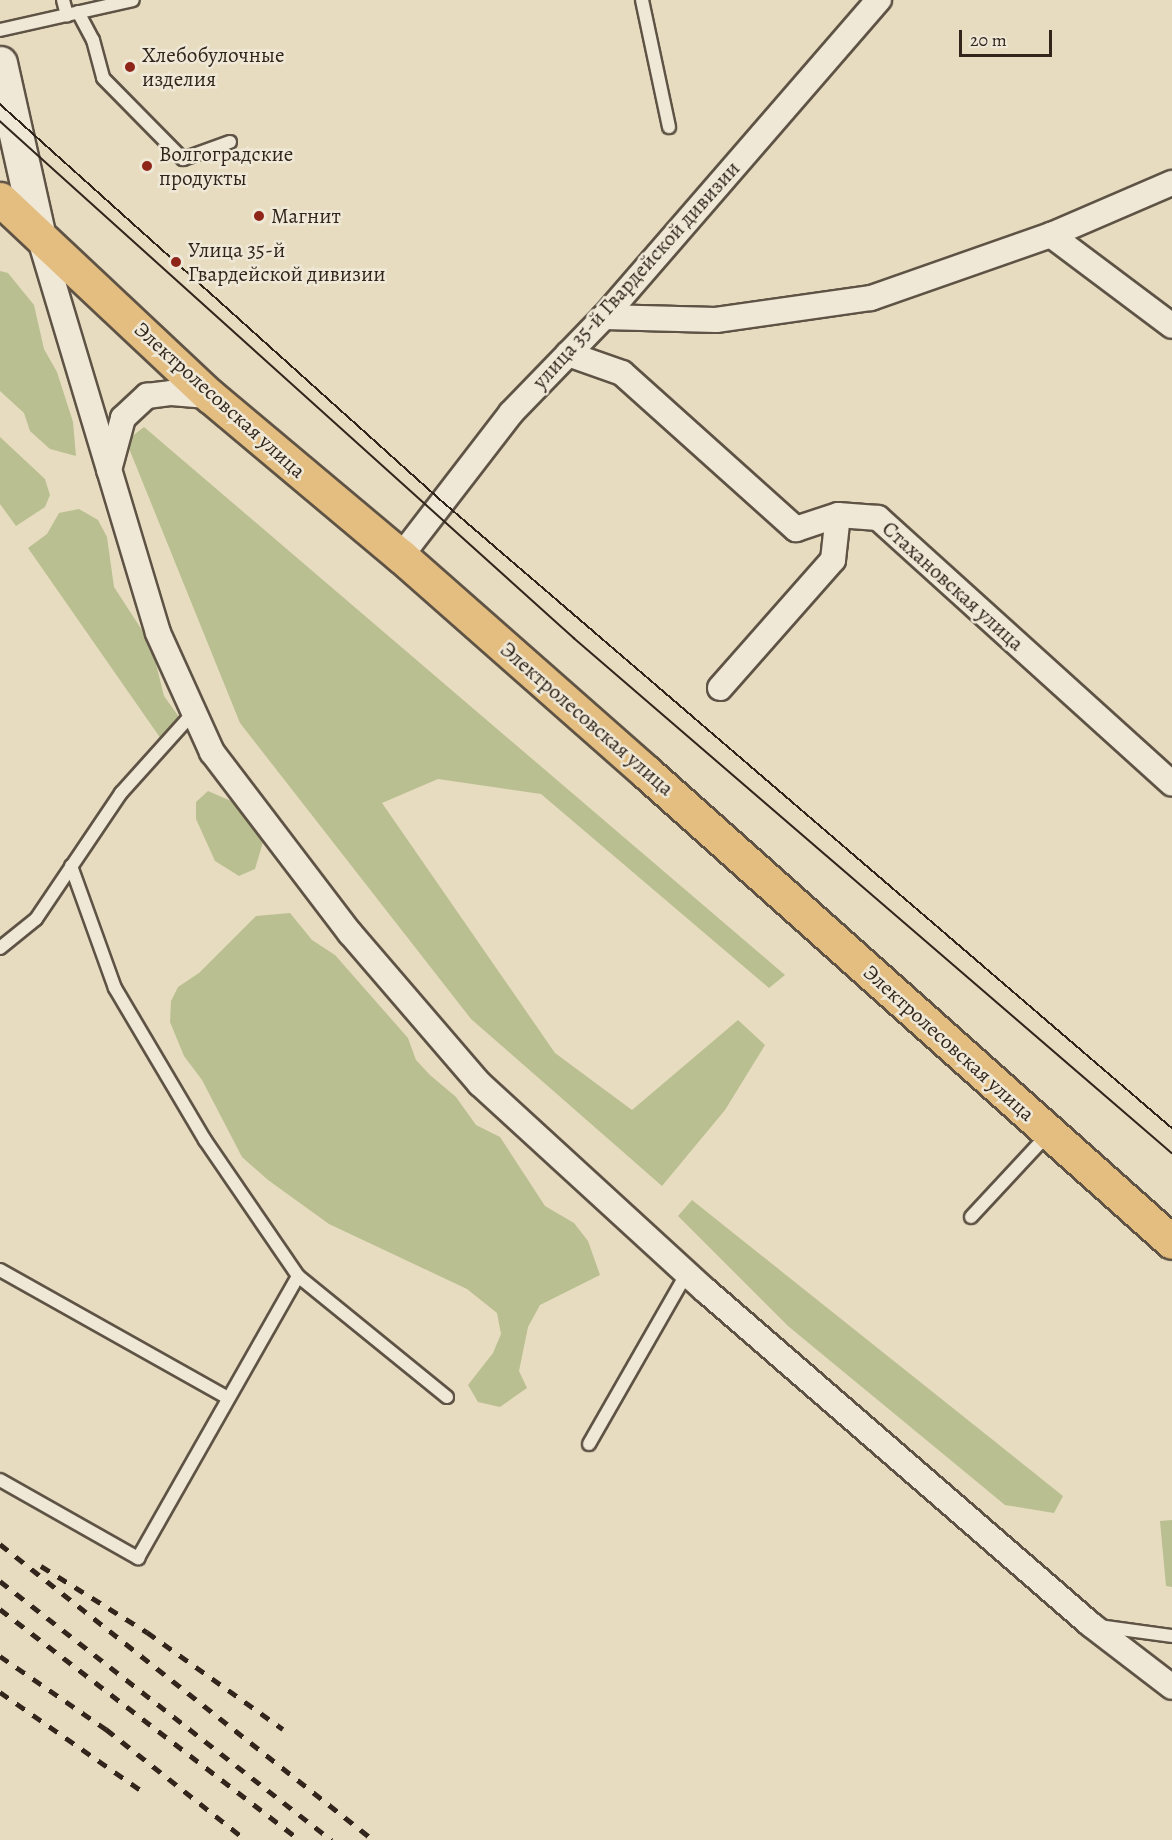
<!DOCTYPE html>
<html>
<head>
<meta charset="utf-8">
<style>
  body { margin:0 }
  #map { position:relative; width:1172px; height:1840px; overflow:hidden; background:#e7dcc0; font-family:Alegreya,serif }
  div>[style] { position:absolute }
  .green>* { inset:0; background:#b9bf90 }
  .roads { filter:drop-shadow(2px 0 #5e5345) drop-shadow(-2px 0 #5e5345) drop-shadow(0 2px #5e5345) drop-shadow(0 -2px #5e5345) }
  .lane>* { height:12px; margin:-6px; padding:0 6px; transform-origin:6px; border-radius:6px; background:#efe8d6 }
  .street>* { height:24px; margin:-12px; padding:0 12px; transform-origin:12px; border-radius:12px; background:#efe8d6 }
  .secondary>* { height:33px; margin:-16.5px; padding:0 16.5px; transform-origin:16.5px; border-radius:16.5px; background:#efe8d6 }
  .primary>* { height:33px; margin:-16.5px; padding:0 16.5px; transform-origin:16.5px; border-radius:16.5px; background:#e4be80 }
  .tram>* { height:1.5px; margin:-0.75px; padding:0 0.75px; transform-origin:0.75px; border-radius:0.75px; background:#31251c }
  .rail>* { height:4.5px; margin-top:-2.25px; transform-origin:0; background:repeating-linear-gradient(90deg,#31251c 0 10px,transparent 0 20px) }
  .dots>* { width:16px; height:16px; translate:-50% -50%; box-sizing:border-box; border:3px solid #efe8d6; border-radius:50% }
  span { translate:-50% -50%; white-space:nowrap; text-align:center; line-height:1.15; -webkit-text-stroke:5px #efe8d6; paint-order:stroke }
  .poi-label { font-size:21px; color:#31251c }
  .left { translate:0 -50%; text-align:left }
  .street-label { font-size:21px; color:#31251c }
  .scale { position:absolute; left:959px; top:30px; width:93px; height:27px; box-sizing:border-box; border:3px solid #31251c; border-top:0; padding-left:8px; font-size:18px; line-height:21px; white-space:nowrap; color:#31251c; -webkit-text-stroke:4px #efe8d6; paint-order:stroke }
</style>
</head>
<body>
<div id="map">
  <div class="green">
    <div style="clip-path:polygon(0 271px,8px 273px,34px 305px,44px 349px,57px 372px,73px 422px,76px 456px,50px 449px,30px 431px,24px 413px,0 391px)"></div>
    <div style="clip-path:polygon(144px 427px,785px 975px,769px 988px,541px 794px,438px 779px,382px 803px,555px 1053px,632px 1110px,738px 1020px,765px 1045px,725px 1110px,662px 1186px,471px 1019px,240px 723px,126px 441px)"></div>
    <div style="clip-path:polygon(0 437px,45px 479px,50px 495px,45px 507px,16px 526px,0 504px)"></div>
    <div style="clip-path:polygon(79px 509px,98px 520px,107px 537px,114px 587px,151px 644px,164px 696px,187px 728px,161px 739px,28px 548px,47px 534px,59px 513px)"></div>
    <div style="clip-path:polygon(208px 791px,231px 801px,257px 830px,263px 842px,255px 869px,239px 876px,215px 861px,196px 819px,196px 802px)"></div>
    <div style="clip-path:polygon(290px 913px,312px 940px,335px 955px,408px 1038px,416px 1060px,430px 1075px,456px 1097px,476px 1125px,500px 1137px,545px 1206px,574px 1223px,588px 1241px,600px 1275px,540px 1305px,528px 1327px,519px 1371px,527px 1388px,500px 1407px,478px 1402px,468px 1385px,493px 1353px,501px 1334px,497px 1313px,467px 1289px,329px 1224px,268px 1180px,242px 1157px,202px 1080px,184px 1056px,170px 1022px,171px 1001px,178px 987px,199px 973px,256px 916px)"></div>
    <div style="clip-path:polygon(692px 1200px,1063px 1496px,1054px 1513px,1005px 1505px,788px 1326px,678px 1216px)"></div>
    <div style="clip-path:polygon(1172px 1520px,1172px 1587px,1166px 1586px,1160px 1521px)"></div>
  </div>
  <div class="roads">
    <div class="lane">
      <div style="left:63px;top:0;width:16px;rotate:75deg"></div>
      <div style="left:642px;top:0;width:130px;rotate:78deg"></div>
      <div style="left:78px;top:12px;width:32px;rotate:62deg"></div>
      <div style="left:93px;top:40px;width:39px;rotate:75deg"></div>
      <div style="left:103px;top:78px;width:114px;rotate:45.4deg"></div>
      <div style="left:183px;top:159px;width:50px;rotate:-19.9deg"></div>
      <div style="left:0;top:30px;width:136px;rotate:-12.7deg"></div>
      <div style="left:71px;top:866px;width:130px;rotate:70.2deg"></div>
      <div style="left:115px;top:988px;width:177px;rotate:59.4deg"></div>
      <div style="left:205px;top:1140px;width:165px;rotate:55.6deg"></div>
      <div style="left:298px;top:1276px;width:192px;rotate:39.1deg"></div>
      <div style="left:0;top:948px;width:46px;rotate:-38.9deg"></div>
      <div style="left:36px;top:919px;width:152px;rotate:-56deg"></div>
      <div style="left:121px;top:793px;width:109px;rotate:-48deg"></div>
      <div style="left:971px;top:1217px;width:113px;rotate:-47.1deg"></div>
      <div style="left:0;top:1270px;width:261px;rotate:29.3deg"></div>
      <div style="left:589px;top:1444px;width:197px;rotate:-60.2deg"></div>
      <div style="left:0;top:1480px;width:159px;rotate:29.5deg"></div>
      <div style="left:138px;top:1558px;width:324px;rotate:-60.4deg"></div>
      <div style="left:1099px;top:1626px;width:74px;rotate:7.8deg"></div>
    </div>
    <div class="street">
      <div style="left:1051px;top:235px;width:151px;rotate:36.9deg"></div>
      <div style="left:39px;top:236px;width:414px;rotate:73.3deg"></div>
      <div style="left:158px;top:633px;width:131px;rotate:65.6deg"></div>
      <div style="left:212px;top:752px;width:228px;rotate:52.7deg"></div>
      <div style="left:350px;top:933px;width:199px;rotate:49.3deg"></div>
      <div style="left:480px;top:1084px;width:305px;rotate:42.5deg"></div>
      <div style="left:705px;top:1290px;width:510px;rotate:40.94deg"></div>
      <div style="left:1090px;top:1624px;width:103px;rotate:37.5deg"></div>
      <div style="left:604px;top:317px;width:112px;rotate:1.5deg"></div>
      <div style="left:716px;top:320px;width:157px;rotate:-8.1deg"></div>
      <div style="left:871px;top:298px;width:191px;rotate:-19.3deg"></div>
      <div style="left:1051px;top:235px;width:132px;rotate:-23.3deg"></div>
      <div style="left:568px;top:354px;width:57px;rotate:19.4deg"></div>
      <div style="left:622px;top:373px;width:234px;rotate:41.9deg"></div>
      <div style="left:796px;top:529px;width:44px;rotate:-18.4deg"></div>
      <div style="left:838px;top:515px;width:40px;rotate:4.3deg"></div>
      <div style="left:878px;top:518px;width:396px;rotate:42.1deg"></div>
      <div style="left:109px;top:470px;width:54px;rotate:-74.9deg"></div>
      <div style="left:123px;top:418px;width:33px;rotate:-43deg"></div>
      <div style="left:147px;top:396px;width:25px;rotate:-7deg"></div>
      <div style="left:172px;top:393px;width:38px;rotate:5deg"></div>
      <div style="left:401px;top:556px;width:180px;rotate:-52.4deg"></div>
      <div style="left:511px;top:413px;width:134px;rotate:-45.9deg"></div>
      <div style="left:604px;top:317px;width:420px;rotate:-49.1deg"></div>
      <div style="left:720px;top:688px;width:171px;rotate:-48.6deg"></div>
      <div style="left:833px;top:560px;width:45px;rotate:-83.7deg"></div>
    </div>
    <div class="secondary">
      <div style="left:0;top:63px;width:174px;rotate:77.4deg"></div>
    </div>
    <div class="primary">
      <div style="left:0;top:199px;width:288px;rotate:43.2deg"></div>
      <div style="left:210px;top:396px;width:249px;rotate:40deg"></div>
      <div style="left:401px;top:556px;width:327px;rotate:41.4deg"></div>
      <div style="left:646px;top:772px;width:705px;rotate:41.78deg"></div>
    </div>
  </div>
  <div class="tram">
    <div style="left:0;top:104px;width:596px;rotate:41.94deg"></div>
    <div style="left:443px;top:502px;width:961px;rotate:40.65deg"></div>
    <div style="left:0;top:121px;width:773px;rotate:42.01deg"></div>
    <div style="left:574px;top:638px;width:789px;rotate:40.74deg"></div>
  </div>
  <div class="rail">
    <div style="left:0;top:1544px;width:477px;rotate:38.4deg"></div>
    <div style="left:41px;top:1566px;width:125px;rotate:31.9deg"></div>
    <div style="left:147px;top:1632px;width:167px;rotate:35.5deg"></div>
    <div style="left:0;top:1581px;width:421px;rotate:38deg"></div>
    <div style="left:0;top:1609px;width:379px;rotate:37.6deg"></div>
    <div style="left:0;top:1656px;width:129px;rotate:34.6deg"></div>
    <div style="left:106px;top:1729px;width:179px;rotate:38.4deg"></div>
    <div style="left:0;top:1692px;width:178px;rotate:34.9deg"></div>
  </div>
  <div class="dots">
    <div style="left:130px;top:67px;background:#8f2418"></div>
    <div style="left:147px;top:166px;background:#8f2418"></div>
    <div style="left:259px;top:216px;background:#8f2418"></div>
    <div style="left:176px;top:262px;background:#8f2418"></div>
  </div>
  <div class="poi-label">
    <span class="left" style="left:142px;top:67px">Хлебобулочные<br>изделия</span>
    <span class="left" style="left:159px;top:166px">Волгоградские<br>продукты</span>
    <span class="left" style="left:271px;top:216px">Магнит</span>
    <span class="left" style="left:188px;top:262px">Улица 35-й<br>Гвардейской дивизии</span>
  </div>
  <div class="street-label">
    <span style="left:636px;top:275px;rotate:-48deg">улица 35-й Гвардейской дивизии</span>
    <span style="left:220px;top:400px;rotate:42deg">Электролесовская улица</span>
    <span style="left:953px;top:586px;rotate:42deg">Стахановская улица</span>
    <span style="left:587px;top:719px;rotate:41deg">Электролесовская улица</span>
    <span style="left:949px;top:1043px;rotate:42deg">Электролесовская улица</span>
  </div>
  <div class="scale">20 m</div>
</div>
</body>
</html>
